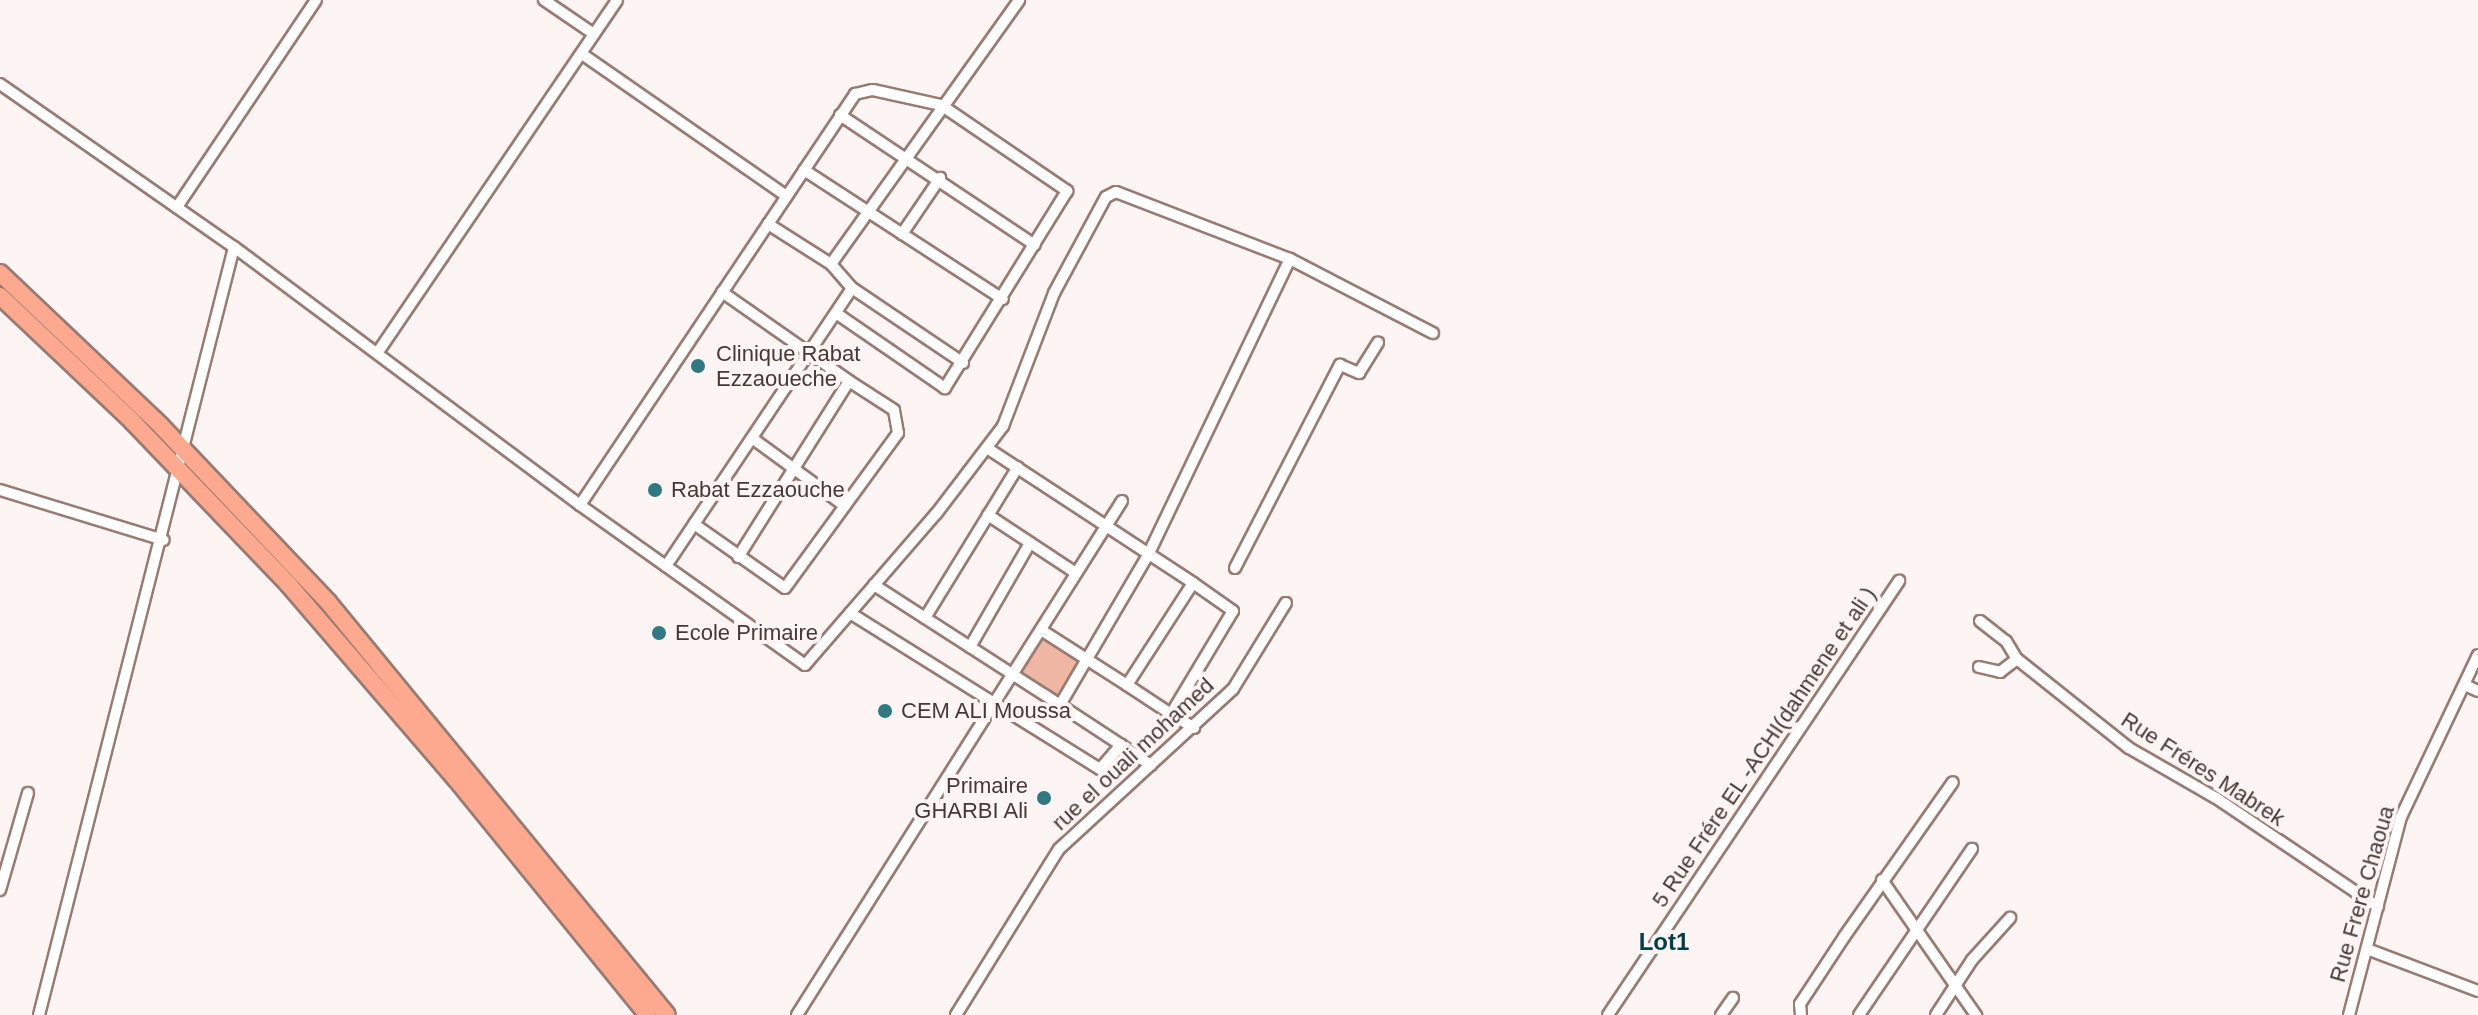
<!DOCTYPE html>
<html>
<head>
<meta charset="utf-8">
<style>
  body { margin:0 }
  #map { position:relative; width:2478px; height:1015px; overflow:hidden; background:#fcf5f3; font-family:Arial,sans-serif }
  div>[style] { position:absolute }
  .green>* { inset:0; background:#efb6a4; transform-origin:0 0 }
  .roads { filter:drop-shadow(2px 0 #987b73) drop-shadow(-2px 0 #987b73) drop-shadow(0 2px #987b73) drop-shadow(0 -2px #987b73) }
  .minor>* { height:10px; margin:-5px; padding:0 5px; transform-origin:5px; border-radius:5px; background:#fff }
  .highway>* { height:16px; margin:-8px; padding:0 8px; transform-origin:8px; border-radius:8px; background:#fca98f }
  .dots>* { width:22px; height:22px; translate:-50% -50%; box-sizing:border-box; border:4px solid #fcf5f3; border-radius:50% }
  span { translate:-50% -50%; white-space:nowrap; text-align:center; line-height:1.15; -webkit-text-stroke:8px #fcf5f3; paint-order:stroke }
  .poi-label { font-size:22px; color:#463935 }
  .left { translate:0 -50%; text-align:left }
  .right { translate:-100% -50%; text-align:right }
  .street-label { font-size:22px; color:#463935 }
  .neighbourhood-label { font-size:24px; color:#004149; font-weight:700 }
</style>
</head>
<body>
<div id="map">
  <div class="green">
    <div style="left:1042px;top:634px;width:46px;height:46px;rotate:33deg"></div>
  </div>
  <div class="roads">
    <div class="minor">
      <div style="left:544px;top:0;width:60px;rotate:34.2deg"></div>
      <div style="left:582px;top:54px;width:249px;rotate:34.8deg"></div>
      <div style="left:0;top:84px;width:285px;rotate:34.9deg"></div>
      <div style="left:234px;top:247px;width:432px;rotate:36.7deg"></div>
      <div style="left:580px;top:505px;width:276px;rotate:35.4deg"></div>
      <div style="left:805px;top:665px;width:200px;rotate:-49.1deg"></div>
      <div style="left:936px;top:514px;width:111px;rotate:-52.7deg"></div>
      <div style="left:1003px;top:426px;width:142px;rotate:-69deg"></div>
      <div style="left:1054px;top:293px;width:109px;rotate:-61.6deg"></div>
      <div style="left:1106px;top:197px;width:11px;rotate:-27deg"></div>
      <div style="left:1116px;top:192px;width:186px;rotate:21.1deg"></div>
      <div style="left:1290px;top:259px;width:161px;rotate:27.4deg"></div>
      <div style="left:840px;top:115px;width:234px;rotate:33.7deg"></div>
      <div style="left:804px;top:170px;width:237px;rotate:33deg"></div>
      <div style="left:177px;top:207px;width:249px;rotate:-56.1deg"></div>
      <div style="left:768px;top:224px;width:75px;rotate:32.4deg"></div>
      <div style="left:831px;top:264px;width:32px;rotate:49deg"></div>
      <div style="left:852px;top:288px;width:134px;rotate:34deg"></div>
      <div style="left:902px;top:234px;width:68px;rotate:-55.8deg"></div>
      <div style="left:831px;top:264px;width:324px;rotate:-54.5deg"></div>
      <div style="left:722px;top:292px;width:155px;rotate:35deg"></div>
      <div style="left:849px;top:381px;width:208px;rotate:122.2deg"></div>
      <div style="left:378px;top:352px;width:425px;rotate:-55.8deg"></div>
      <div style="left:752px;top:438px;width:115px;rotate:36.2deg"></div>
      <div style="left:987px;top:448px;width:246px;rotate:33.2deg"></div>
      <div style="left:1193px;top:583px;width:121px;rotate:122.9deg"></div>
      <div style="left:1127px;top:685px;width:102px;rotate:-147.4deg"></div>
      <div style="left:0;top:490px;width:171px;rotate:17deg"></div>
      <div style="left:580px;top:505px;width:495px;rotate:-56.2deg"></div>
      <div style="left:855px;top:94px;width:18px;rotate:-13deg"></div>
      <div style="left:873px;top:90px;width:70px;rotate:12.4deg"></div>
      <div style="left:941px;top:105px;width:153px;rotate:34.3deg"></div>
      <div style="left:1067px;top:191px;width:232px;rotate:121.8deg"></div>
      <div style="left:945px;top:388px;width:132px;rotate:-145.5deg"></div>
      <div style="left:988px;top:515px;width:105px;rotate:33.4deg"></div>
      <div style="left:694px;top:524px;width:111px;rotate:35.1deg"></div>
      <div style="left:785px;top:588px;width:192px;rotate:-53.9deg"></div>
      <div style="left:898px;top:433px;width:23px;rotate:-100deg"></div>
      <div style="left:894px;top:410px;width:54px;rotate:-147.2deg"></div>
      <div style="left:666px;top:566px;width:334px;rotate:-56.2deg"></div>
      <div style="left:1235px;top:568px;width:229px;rotate:-62.7deg"></div>
      <div style="left:1340px;top:365px;width:21px;rotate:23deg"></div>
      <div style="left:1359px;top:373px;width:36px;rotate:-58deg"></div>
      <div style="left:874px;top:585px;width:221px;rotate:32.8deg"></div>
      <div style="left:1060px;top:705px;width:176px;rotate:-59.6deg"></div>
      <div style="left:1149px;top:553px;width:326px;rotate:-64.4deg"></div>
      <div style="left:850px;top:613px;width:295px;rotate:32deg"></div>
      <div style="left:1100px;top:769px;width:32px;rotate:-49deg"></div>
      <div style="left:1121px;top:745px;width:73px;rotate:-146.7deg"></div>
      <div style="left:925px;top:618px;width:177px;rotate:-58.4deg"></div>
      <div style="left:1980px;top:621px;width:33px;rotate:38deg"></div>
      <div style="left:2006px;top:641px;width:21px;rotate:59deg"></div>
      <div style="left:2017px;top:659px;width:143px;rotate:38.5deg"></div>
      <div style="left:2129px;top:748px;width:100px;rotate:29.9deg"></div>
      <div style="left:2216px;top:798px;width:195px;rotate:33.9deg"></div>
      <div style="left:970px;top:647px;width:120px;rotate:-60deg"></div>
      <div style="left:1979px;top:667px;width:22px;rotate:13deg"></div>
      <div style="left:2000px;top:672px;width:21px;rotate:-37deg"></div>
      <div style="left:1127px;top:685px;width:53px;rotate:33.4deg"></div>
      <div style="left:1171px;top:714px;width:120px;rotate:-59deg"></div>
      <div style="left:1233px;top:611px;width:49px;rotate:-145deg"></div>
      <div style="left:2465px;top:685px;width:14px;rotate:25deg"></div>
      <div style="left:1171px;top:714px;width:27px;rotate:31deg"></div>
      <div style="left:1121px;top:745px;width:36px;rotate:34deg"></div>
      <div style="left:1882px;top:880px;width:165px;rotate:55.2deg"></div>
      <div style="left:0;top:890px;width:101px;rotate:-73.9deg"></div>
      <div style="left:2367px;top:949px;width:119px;rotate:20.7deg"></div>
      <div style="left:39px;top:1015px;width:792px;rotate:-75.75deg"></div>
      <div style="left:797px;top:1015px;width:608px;rotate:-57.7deg"></div>
      <div style="left:956px;top:1015px;width:195px;rotate:-58.2deg"></div>
      <div style="left:1059px;top:849px;width:236px;rotate:-42.6deg"></div>
      <div style="left:1233px;top:689px;width:101px;rotate:-58.4deg"></div>
      <div style="left:1608px;top:1015px;width:523px;rotate:-56.16deg"></div>
      <div style="left:1721px;top:1015px;width:21px;rotate:-55deg"></div>
      <div style="left:1801px;top:1015px;width:11px;rotate:-95deg"></div>
      <div style="left:1800px;top:1004px;width:80px;rotate:-56.7deg"></div>
      <div style="left:1844px;top:937px;width:189px;rotate:-54.9deg"></div>
      <div style="left:1859px;top:1015px;width:201px;rotate:-55.8deg"></div>
      <div style="left:1936px;top:1015px;width:66px;rotate:-56.8deg"></div>
      <div style="left:1972px;top:960px;width:57px;rotate:-47.9deg"></div>
      <div style="left:2349px;top:1015px;width:205px;rotate:-75.3deg"></div>
      <div style="left:2401px;top:817px;width:179px;rotate:-64.6deg"></div>
    </div>
    <div class="highway">
      <div style="left:0;top:273px;width:222px;rotate:43.5deg"></div>
      <div style="left:161px;top:426px;width:243px;rotate:46.5deg"></div>
      <div style="left:328px;top:602px;width:534px;rotate:50.62deg"></div>
      <div style="left:0;top:296px;width:182px;rotate:43.4deg"></div>
      <div style="left:132px;top:421px;width:227px;rotate:46.2deg"></div>
      <div style="left:289px;top:585px;width:256px;rotate:49.3deg"></div>
      <div style="left:456px;top:779px;width:304px;rotate:50.9deg"></div>
    </div>
  </div>
  <div class="dots">
    <div style="left:698px;top:366px;background:#307882"></div>
    <div style="left:655px;top:490px;background:#307882"></div>
    <div style="left:659px;top:633px;background:#307882"></div>
    <div style="left:885px;top:711px;background:#307882"></div>
    <div style="left:1044px;top:798px;background:#307882"></div>
  </div>
  <div class="poi-label">
    <span class="left" style="left:716px;top:366px">Clinique Rabat<br>Ezzaoueche</span>
    <span class="left" style="left:671px;top:490px">Rabat Ezzaouche</span>
    <span class="left" style="left:675px;top:633px">Ecole Primaire</span>
    <span class="left" style="left:901px;top:711px">CEM ALI Moussa</span>
    <span class="right" style="left:1028px;top:798px">Primaire<br>GHARBI Ali</span>
  </div>
  <div class="street-label">
    <span style="left:1764px;top:747px;rotate:-56deg">5 Rue Frére EL -ACHI(dahmene et ali )</span>
    <span style="left:1133px;top:754px;rotate:-43deg">rue el ouali mohamed</span>
    <span style="left:2203px;top:769px;rotate:33deg">Rue Fréres Mabrek</span>
    <span style="left:2362px;top:894px;rotate:-74deg">Rue Frere Chaoua</span>
  </div>
  <div class="neighbourhood-label">
    <span style="left:1664px;top:942px">Lot1</span>
  </div>
</div>
</body>
</html>
